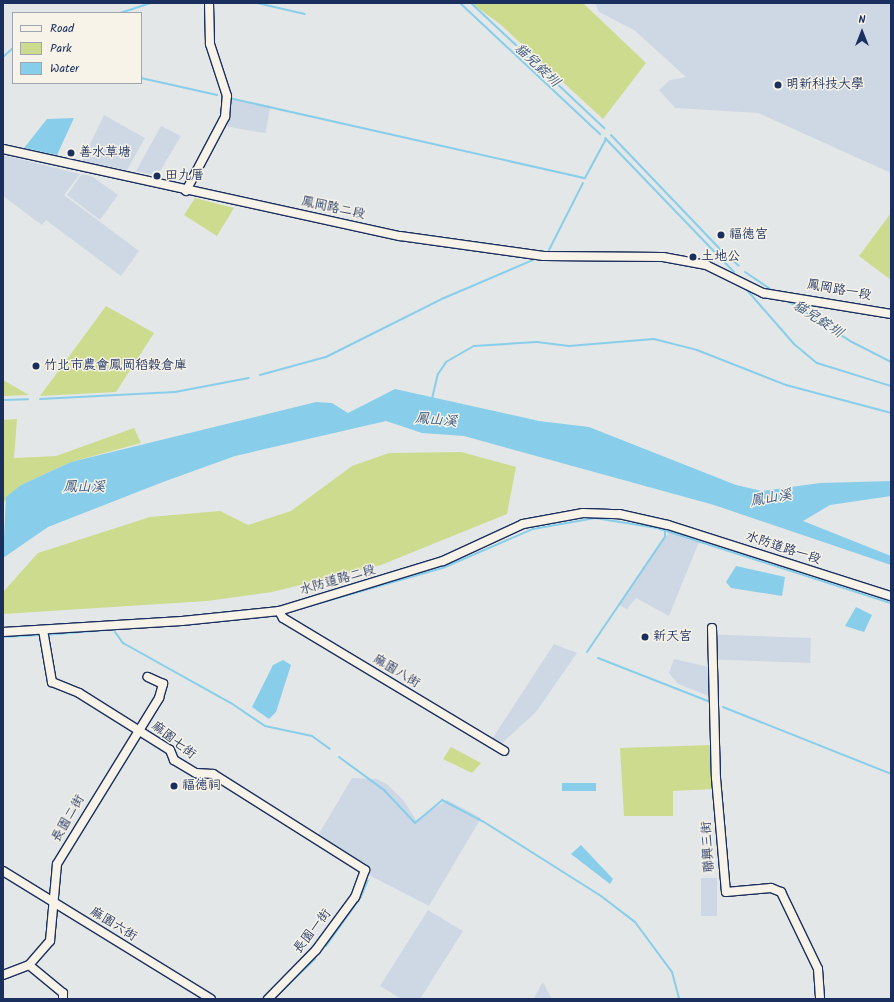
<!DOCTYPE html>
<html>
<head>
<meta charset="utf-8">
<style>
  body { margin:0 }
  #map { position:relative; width:894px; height:1002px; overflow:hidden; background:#e4e7e7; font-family:Kalam,"LXGW WenKai TC",sans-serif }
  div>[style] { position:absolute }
  .built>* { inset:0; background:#ced8e5; transform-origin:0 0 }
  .green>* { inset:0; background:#cddb8e }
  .water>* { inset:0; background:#88ceea; transform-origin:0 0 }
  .stream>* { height:2px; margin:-1px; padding:0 1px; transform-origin:1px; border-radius:1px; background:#88ceea }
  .roads { filter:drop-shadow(1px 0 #1b2f5e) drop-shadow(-1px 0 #1b2f5e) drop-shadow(0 1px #1b2f5e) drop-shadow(0 -1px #1b2f5e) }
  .minor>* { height:8px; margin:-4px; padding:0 4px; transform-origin:4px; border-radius:4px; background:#f7f3e8 }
  .dots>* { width:11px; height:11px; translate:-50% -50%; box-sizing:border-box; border:2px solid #f7f3e8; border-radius:50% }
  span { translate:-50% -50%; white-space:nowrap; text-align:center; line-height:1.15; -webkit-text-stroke:3px #f7f3e8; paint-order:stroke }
  .poi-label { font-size:13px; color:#1b2f5e }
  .left { translate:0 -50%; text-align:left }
  .street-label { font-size:13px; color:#1b2f5e }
  .water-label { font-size:14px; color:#365781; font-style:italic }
  .frame { position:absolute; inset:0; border:4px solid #1b2f5e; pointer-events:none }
  .legend { position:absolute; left:12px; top:12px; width:130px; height:72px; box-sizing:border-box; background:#f7f3e8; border:1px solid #9fa5b1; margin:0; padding:5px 7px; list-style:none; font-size:12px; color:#1b2f5e }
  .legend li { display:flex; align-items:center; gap:8px; height:20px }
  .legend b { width:20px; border:1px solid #9fa5b1 }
  .north { position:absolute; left:842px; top:12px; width:40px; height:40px; -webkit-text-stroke:3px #f7f3e8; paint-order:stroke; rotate:0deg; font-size:11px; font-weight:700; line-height:16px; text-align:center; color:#1b2f5e }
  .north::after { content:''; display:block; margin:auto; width:14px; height:18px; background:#1b2f5e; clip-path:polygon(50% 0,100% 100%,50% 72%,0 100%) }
</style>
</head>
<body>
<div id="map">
  <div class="built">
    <div style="clip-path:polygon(595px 3px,891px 3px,891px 173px,758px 113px,675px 108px,659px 90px,670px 80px,686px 77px,634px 30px,599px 12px)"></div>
    <div style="left:232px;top:99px;width:39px;height:28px;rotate:10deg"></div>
    <div style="clip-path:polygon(104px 115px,145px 138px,127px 170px,82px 161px)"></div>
    <div style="clip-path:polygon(161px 126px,181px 136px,157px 176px,136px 171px)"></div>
    <div style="clip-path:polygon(3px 155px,80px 174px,64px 195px,139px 251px,121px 276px,46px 220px,42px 225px,3px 196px)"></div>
    <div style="clip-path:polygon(82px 174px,93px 177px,118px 195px,100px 220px,67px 195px)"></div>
    <div style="clip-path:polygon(669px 532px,699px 542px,669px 616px,636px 598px,627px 609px,619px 605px)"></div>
    <div style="left:811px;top:638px;width:25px;height:97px;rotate:92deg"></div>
    <div style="clip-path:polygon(554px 644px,577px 653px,536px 712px,500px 745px,492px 739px)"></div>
    <div style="clip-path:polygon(674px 659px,709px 667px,709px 696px,678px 684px,669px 673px)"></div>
    <div style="clip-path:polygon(352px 778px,377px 779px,388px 785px,404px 801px,416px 820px,447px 800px,481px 818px,429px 906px,369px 875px,365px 864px,317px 837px)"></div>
    <div style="left:701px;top:878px;width:16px;height:38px"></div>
    <div style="clip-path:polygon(428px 910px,463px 931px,420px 999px,401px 999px,380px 986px)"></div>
    <div style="clip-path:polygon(543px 982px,552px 999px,533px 999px)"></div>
  </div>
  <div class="green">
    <div style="clip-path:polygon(471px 3px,583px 3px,646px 63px,603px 119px,500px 24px)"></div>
    <div style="clip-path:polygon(195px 198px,234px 208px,217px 236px,184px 215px)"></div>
    <div style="clip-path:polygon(891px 213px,891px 280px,859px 256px)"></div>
    <div style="clip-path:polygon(106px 306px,154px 333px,116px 392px,40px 396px)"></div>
    <div style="clip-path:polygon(3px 380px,29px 395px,3px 396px)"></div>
    <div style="clip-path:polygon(17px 419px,14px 458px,56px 456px,134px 428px,141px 443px,71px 462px,21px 485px,3px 503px,3px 420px)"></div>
    <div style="clip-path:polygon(461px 452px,516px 467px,507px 514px,381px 565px,272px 592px,207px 601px,3px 614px,3px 592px,38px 553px,150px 517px,220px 511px,248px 525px,291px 511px,352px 466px,389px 453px)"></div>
    <div style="clip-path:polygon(711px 745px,714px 789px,673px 791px,673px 816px,624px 816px,620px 748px)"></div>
    <div style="clip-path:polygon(451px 747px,481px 763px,472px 773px,443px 759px)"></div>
  </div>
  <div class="water">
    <div style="clip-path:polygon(74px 118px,57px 155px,24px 148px,47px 119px)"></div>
    <div style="clip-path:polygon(395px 389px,539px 421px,589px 427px,736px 485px,762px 491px,820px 483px,891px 481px,891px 496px,830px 505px,803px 521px,891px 556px,891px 565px,714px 505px,464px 436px,422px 433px,386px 421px,235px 456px,163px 482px,48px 527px,3px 558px,6px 497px,21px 485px,71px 462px,316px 402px,332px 403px,348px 413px)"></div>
    <div style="clip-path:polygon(736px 566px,785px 577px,782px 596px,731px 588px,726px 582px)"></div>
    <div style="clip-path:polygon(856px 607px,872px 615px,864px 632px,845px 626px)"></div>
    <div style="clip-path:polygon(283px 660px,291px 665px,276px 712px,269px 719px,252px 707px,273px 665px)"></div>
    <div style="left:596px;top:783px;width:8px;height:34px;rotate:90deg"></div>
    <div style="clip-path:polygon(581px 845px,613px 879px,610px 884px,571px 854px)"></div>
  </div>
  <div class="stream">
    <div style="left:257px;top:3px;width:49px;rotate:12.9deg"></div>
    <div style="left:460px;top:3px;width:192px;rotate:43.1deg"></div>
    <div style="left:471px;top:3px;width:183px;rotate:43.2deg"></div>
    <div style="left:120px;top:13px;width:33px;rotate:-18deg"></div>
    <div style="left:3px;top:57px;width:13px;rotate:-42deg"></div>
    <div style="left:141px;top:78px;width:78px;rotate:12.6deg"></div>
    <div style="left:229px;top:98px;width:365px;rotate:12.7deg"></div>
    <div style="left:585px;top:178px;width:44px;rotate:-61.7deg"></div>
    <div style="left:611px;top:135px;width:159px;rotate:46.3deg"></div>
    <div style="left:605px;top:138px;width:186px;rotate:46.1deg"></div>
    <div style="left:549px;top:250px;width:75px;rotate:-63.1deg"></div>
    <div style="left:729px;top:257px;width:13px;rotate:42deg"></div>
    <div style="left:745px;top:272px;width:34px;rotate:34deg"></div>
    <div style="left:746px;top:289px;width:73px;rotate:48.9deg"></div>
    <div style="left:794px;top:344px;width:30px;rotate:40deg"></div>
    <div style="left:817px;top:363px;width:77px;rotate:17.3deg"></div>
    <div style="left:786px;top:300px;width:76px;rotate:32.6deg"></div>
    <div style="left:850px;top:341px;width:46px;rotate:27.1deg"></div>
    <div style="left:260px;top:375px;width:68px;rotate:-15.3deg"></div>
    <div style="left:326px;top:357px;width:132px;rotate:-26.6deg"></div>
    <div style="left:444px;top:298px;width:97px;rotate:-23.1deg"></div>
    <div style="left:40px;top:399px;width:135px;rotate:-3deg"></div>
    <div style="left:175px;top:392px;width:75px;rotate:-10.7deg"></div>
    <div style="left:432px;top:399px;width:26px;rotate:-77deg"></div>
    <div style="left:438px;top:374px;width:14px;rotate:-56deg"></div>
    <div style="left:446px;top:362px;width:32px;rotate:-30deg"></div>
    <div style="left:474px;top:346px;width:63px;rotate:-3.6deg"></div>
    <div style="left:537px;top:342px;width:32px;rotate:7deg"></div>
    <div style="left:569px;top:346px;width:85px;rotate:-4.7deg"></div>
    <div style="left:654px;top:339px;width:44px;rotate:14.3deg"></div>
    <div style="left:697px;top:350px;width:96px;rotate:21.5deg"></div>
    <div style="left:786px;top:385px;width:109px;rotate:14.9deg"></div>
    <div style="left:3px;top:400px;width:25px;rotate:-2deg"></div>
    <div style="left:292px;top:611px;width:159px;rotate:-16deg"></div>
    <div style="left:445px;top:567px;width:96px;rotate:-23.4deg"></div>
    <div style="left:533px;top:529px;width:63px;rotate:-10.1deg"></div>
    <div style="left:595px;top:518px;width:63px;rotate:9.2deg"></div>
    <div style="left:657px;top:528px;width:246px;rotate:17.8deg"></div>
    <div style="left:115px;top:632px;width:14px;rotate:54deg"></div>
    <div style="left:123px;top:643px;width:124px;rotate:29.1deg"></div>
    <div style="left:231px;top:703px;width:41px;rotate:34.1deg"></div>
    <div style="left:265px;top:726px;width:48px;rotate:12deg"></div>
    <div style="left:312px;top:736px;width:22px;rotate:36deg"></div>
    <div style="left:45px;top:635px;width:220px;rotate:-4.7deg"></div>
    <div style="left:3px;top:637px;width:38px;rotate:-3deg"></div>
    <div style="left:587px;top:652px;width:139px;rotate:-55.9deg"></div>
    <div style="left:665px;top:537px;width:6px;rotate:-90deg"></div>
    <div style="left:598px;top:658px;width:120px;rotate:21.4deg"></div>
    <div style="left:723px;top:707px;width:181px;rotate:21.7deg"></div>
    <div style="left:339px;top:757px;width:56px;rotate:36.3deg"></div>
    <div style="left:384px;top:790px;width:45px;rotate:46.8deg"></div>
    <div style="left:415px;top:823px;width:35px;rotate:-40deg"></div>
    <div style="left:442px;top:800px;width:47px;rotate:27.6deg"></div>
    <div style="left:484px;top:822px;width:138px;rotate:32.3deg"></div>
    <div style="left:601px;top:896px;width:43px;rotate:37.4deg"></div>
    <div style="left:635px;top:922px;width:62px;rotate:53.5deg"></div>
    <div style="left:672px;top:972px;width:28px;rotate:75deg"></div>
    <div style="left:326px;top:946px;width:60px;rotate:-54.5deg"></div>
    <div style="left:361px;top:897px;width:18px;rotate:-68deg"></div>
    <div style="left:278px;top:994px;width:51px;rotate:-43.4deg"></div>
  </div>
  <div class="roads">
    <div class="minor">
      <div style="left:3px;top:149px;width:406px;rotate:12.4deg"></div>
      <div style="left:400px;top:236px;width:145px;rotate:7.9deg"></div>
      <div style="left:544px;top:256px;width:119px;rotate:0.5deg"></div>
      <div style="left:663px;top:257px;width:44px;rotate:10.5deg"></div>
      <div style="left:706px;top:265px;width:64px;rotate:26.2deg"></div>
      <div style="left:763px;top:293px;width:130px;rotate:9.3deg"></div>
      <div style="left:186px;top:191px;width:84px;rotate:-62.2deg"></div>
      <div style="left:225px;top:117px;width:21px;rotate:-85deg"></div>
      <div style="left:227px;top:96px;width:55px;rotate:-108.1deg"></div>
      <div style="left:210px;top:44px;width:41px;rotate:-91.4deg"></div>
      <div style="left:279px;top:611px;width:8px;rotate:60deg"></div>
      <div style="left:283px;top:618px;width:258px;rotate:31deg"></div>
      <div style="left:712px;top:628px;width:150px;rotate:88.5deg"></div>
      <div style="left:716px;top:778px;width:114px;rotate:85deg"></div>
      <div style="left:726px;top:892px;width:45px;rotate:-5.1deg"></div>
      <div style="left:771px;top:888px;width:11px;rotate:22deg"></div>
      <div style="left:781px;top:892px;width:85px;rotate:64.3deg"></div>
      <div style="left:818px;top:969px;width:30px;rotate:86deg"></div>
      <div style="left:43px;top:630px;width:53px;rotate:80.2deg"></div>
      <div style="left:52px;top:682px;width:29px;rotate:22deg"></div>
      <div style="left:79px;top:693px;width:107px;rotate:32.1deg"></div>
      <div style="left:170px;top:750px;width:11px;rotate:68deg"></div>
      <div style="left:174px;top:760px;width:26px;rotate:31deg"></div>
      <div style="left:196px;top:773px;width:17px;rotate:3deg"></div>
      <div style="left:213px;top:774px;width:180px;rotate:32.3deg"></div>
      <div style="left:365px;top:870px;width:29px;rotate:110deg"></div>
      <div style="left:355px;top:897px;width:66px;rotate:126.3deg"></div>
      <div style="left:316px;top:950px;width:69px;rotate:134.4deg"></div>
      <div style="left:3px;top:632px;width:179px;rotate:-3.5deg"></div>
      <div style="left:182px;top:621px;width:98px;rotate:-5.9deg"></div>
      <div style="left:279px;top:611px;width:171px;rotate:-17deg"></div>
      <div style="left:443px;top:561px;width:88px;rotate:-24.8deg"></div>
      <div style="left:523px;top:524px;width:61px;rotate:-10.4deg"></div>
      <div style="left:583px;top:513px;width:36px;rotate:2deg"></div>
      <div style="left:619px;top:514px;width:50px;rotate:12.7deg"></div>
      <div style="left:668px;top:525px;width:234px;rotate:17.7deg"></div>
      <div style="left:3px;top:871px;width:244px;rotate:31.6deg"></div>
      <div style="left:29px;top:965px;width:44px;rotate:39.5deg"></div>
      <div style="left:63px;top:993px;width:6px;rotate:90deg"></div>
      <div style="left:3px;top:975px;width:28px;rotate:-21deg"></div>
      <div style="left:29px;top:965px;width:32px;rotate:-49deg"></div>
      <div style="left:50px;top:941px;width:77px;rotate:-84.8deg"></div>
      <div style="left:57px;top:864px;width:195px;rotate:-58.4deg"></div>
      <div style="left:159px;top:698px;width:15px;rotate:-74deg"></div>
      <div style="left:163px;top:684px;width:17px;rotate:-155deg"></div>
    </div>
  </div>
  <div class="dots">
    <div style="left:778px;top:85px;background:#1b2f5e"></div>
    <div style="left:71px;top:153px;background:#1b2f5e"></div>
    <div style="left:157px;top:176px;background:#1b2f5e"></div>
    <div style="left:721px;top:235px;background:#1b2f5e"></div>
    <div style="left:693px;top:257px;background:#1b2f5e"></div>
    <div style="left:36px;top:366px;background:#1b2f5e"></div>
    <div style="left:645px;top:637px;background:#1b2f5e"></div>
    <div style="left:174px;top:786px;background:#1b2f5e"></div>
  </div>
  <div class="poi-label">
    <span class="left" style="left:786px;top:85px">明新科技大學</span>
    <span class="left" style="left:79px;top:153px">善水草塘</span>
    <span class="left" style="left:165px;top:176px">田九厝</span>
    <span class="left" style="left:729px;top:235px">福德宫</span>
    <span class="left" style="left:701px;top:257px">土地公</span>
    <span class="left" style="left:44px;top:366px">竹北市農會鳳岡稻穀倉庫</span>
    <span class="left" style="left:653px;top:637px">新天宫</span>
    <span class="left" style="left:182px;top:786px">福德祠</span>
  </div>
  <div class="street-label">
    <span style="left:333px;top:209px;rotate:12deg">鳳岡路二段</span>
    <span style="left:839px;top:291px;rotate:10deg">鳳岡路一段</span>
    <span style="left:783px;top:549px;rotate:18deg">水防道路一段</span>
    <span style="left:338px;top:581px;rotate:-16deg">水防道路二段</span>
    <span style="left:396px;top:672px;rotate:31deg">麻園八街</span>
    <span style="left:173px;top:741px;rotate:38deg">麻園七街</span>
    <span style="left:69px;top:819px;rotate:-60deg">長園二街</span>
    <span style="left:709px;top:847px;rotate:-94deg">聯興三街</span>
    <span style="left:113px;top:925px;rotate:32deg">麻園六街</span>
    <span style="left:313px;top:932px;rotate:-52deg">長園一街</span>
  </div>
  <div class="water-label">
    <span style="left:537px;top:65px;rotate:43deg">貓兒錠圳</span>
    <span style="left:818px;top:319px;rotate:33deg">貓兒錠圳</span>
    <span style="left:436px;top:420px;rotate:5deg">鳳山溪</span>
    <span style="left:84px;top:487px">鳳山溪</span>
    <span style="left:771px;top:498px;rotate:-10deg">鳳山溪</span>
  </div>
  <div class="frame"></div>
  <ul class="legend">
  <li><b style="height:5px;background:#f7f3e8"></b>Road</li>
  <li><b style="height:11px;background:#cddb8e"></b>Park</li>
  <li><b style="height:11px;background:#88ceea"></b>Water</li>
  </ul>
  <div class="north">N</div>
</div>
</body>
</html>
